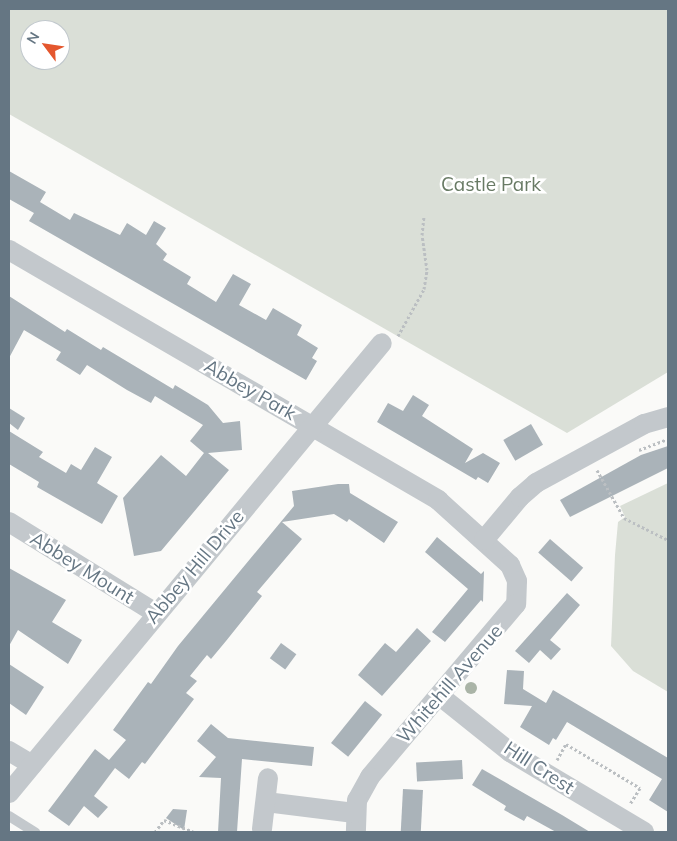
<!DOCTYPE html>
<html>
<head>
<meta charset="utf-8">
<style>
  body { margin:0 }
  #map { position:relative; width:677px; height:841px; overflow:hidden; background:#fafaf8; font-family:Mulish,sans-serif }
  div>[style] { position:absolute }
  .green>* { inset:0; background:#dadfd7 }
  .building>* { inset:0; background:#aab3b9; transform-origin:0 0 }
  .path>* { height:3px; margin-top:-1.5px; transform-origin:0; background:repeating-linear-gradient(90deg,#bbbfc2 0 2.5px,transparent 0 5px) }
  .lane>* { height:10px; margin:-5px; padding:0 5px; transform-origin:5px; border-radius:5px; background:#c3c8cc }
  .street>* { height:20px; margin:-10px; padding:0 10px; transform-origin:10px; border-radius:10px; background:#c3c8cc }
  .trees>* { width:12px; height:12px; margin:-6px; border-radius:50%; background:#aab4a7 }
  span { translate:-50% -50%; white-space:nowrap; text-align:center; line-height:1.15; -webkit-text-stroke:5px #fff; paint-order:stroke }
  .park-label { font-size:19px; color:#687a64 }
  .street-label { font-size:19px; color:#657683 }
  .frame { position:absolute; inset:0; border:10px solid #657683; pointer-events:none }
  .north { position:absolute; left:20px; top:20px; width:50px; height:50px; box-sizing:border-box; background:#fff; border:1px solid #c1c8cd; border-radius:50%; rotate:301deg; font-size:14px; font-weight:700; line-height:20px; text-align:center; color:#657683 }
  .north::after { content:''; display:block; margin:auto; width:18px; height:22px; background:#e4572e; clip-path:polygon(50% 0,100% 100%,50% 72%,0 100%) }
</style>
</head>
<body>
<div id="map">
  <div class="green">
    <div style="clip-path:polygon(evenodd,9px 9px,668px 9px,668px 372px,567px 433px,9px 114px,9px 9px,30px 30px,60px 30px,60px 60px,30px 60px,30px 30px)"></div>
    <div style="clip-path:polygon(668px 483px,668px 692px,633px 671px,611px 646px,615px 555px,618px 522px,625px 517px,620px 506px)"></div>
  </div>
  <div class="building">
    <div style="clip-path:polygon(9px 171px,46px 192px,40px 202px,70px 220px,74px 213px,120px 235px,127px 223px,146px 235px,154px 221px,166px 228px,156px 244px,167px 254px,163px 260px,191px 277px,187px 284px,216px 302px,233px 274px,251px 284px,239px 305px,266px 320px,273px 308px,302px 325px,297px 335px,318px 348px,312px 358px,317px 361px,306px 380px,29px 221px,34px 213px,9px 199px)"></div>
    <div style="clip-path:polygon(9px 296px,65px 332px,67px 329px,101px 350px,103px 347px,173px 389px,175px 385px,208px 405px,223px 423px,240px 421px,242px 450px,208px 453px,229px 470px,161px 551px,134px 556px,123px 498px,161px 455px,186px 476px,204px 453px,190px 441px,203px 425px,155px 396px,151px 403px,127px 390px,87px 365px,80px 375px,56px 360px,61px 352px,24px 330px,9px 358px)"></div>
    <div style="clip-path:polygon(413px 395px,429px 405px,422px 416px,473px 449px,465px 463px,483px 453px,500px 463px,488px 483px,478px 477px,476px 480px,377px 422px,388px 403px,403px 411px)"></div>
    <div style="clip-path:polygon(9px 408px,25px 418px,18px 430px,9px 423px)"></div>
    <div style="left:531px;top:424px;width:24px;height:32px;rotate:60deg"></div>
    <div style="clip-path:polygon(9px 431px,43px 452px,39px 457px,66px 473px,71px 464px,81px 470px,95px 447px,112px 457px,97px 483px,118px 496px,102px 524px,37px 487px,39px 482px,9px 464px)"></div>
    <div style="clip-path:polygon(668px 446px,668px 468px,570px 517px,560px 500px,641px 455px)"></div>
    <div style="clip-path:polygon(338px 484px,349px 484px,350px 493px,398px 522px,384px 543px,349px 519px,347px 522px,334px 514px,282px 522px,302px 539px,257px 592px,262px 596px,226px 641px,211px 659px,207px 655px,190px 676px,197px 681px,186px 693px,194px 699px,145px 764px,142px 762px,129px 779px,115px 768px,94px 796px,108px 807px,98px 818px,84px 806px,69px 826px,48px 811px,95px 749px,109px 760px,126px 740px,113px 730px,148px 682px,151px 684px,178px 646px,294px 506px,292px 491px)"></div>
    <div style="clip-path:polygon(437px 537px,481px 574px,484px 571px,483px 602px,481px 600px,445px 642px,432px 632px,468px 589px,425px 552px)"></div>
    <div style="left:550px;top:539px;width:44px;height:18px;rotate:41deg"></div>
    <div style="clip-path:polygon(9px 568px,66px 600px,52px 622px,82px 640px,68px 664px,18px 630px,9px 646px)"></div>
    <div style="clip-path:polygon(567px 593px,580px 605px,550px 640px,561px 649px,551px 660px,540px 650px,529px 663px,515px 651px)"></div>
    <div style="clip-path:polygon(417px 628px,431px 641px,382px 696px,358px 675px,385px 643px,396px 652px)"></div>
    <div style="left:281px;top:643px;width:19px;height:19px;rotate:36deg"></div>
    <div style="clip-path:polygon(9px 664px,44px 687px,26px 715px,9px 703px)"></div>
    <div style="clip-path:polygon(507px 670px,524px 671px,523px 689px,546px 703px,553px 690px,668px 758px,668px 812px,649px 800px,662px 779px,567px 722px,556px 740px,553px 738px,549px 745px,520px 727px,532px 706px,504px 704px)"></div>
    <div style="left:365px;top:701px;width:22px;height:54px;rotate:39deg"></div>
    <div style="clip-path:polygon(211px 724px,228px 738px,314px 747px,312px 766px,242px 759px,237px 832px,218px 832px,221px 778px,199px 777px,216px 757px,197px 741px)"></div>
    <div style="left:462px;top:760px;width:19px;height:46px;rotate:87deg"></div>
    <div style="clip-path:polygon(482px 769px,562px 815px,590px 832px,556px 832px,527px 816px,524px 821px,504px 810px,506px 806px,472px 785px)"></div>
    <div style="left:403px;top:789px;width:20px;height:43px;rotate:3deg"></div>
    <div style="clip-path:polygon(173px 809px,187px 810px,184px 830px,166px 818px)"></div>
  </div>
  <div class="path">
    <div style="left:398px;top:336px;width:54px;rotate:-61deg"></div>
    <div style="left:424px;top:289px;width:19px;rotate:-81deg"></div>
    <div style="left:427px;top:270px;width:35px;rotate:-98deg"></div>
    <div style="left:422px;top:235px;width:19px;rotate:-84deg"></div>
    <div style="left:639px;top:450px;width:31px;rotate:-21deg"></div>
    <div style="left:597px;top:470px;width:55px;rotate:60.6deg"></div>
    <div style="left:624px;top:518px;width:49px;rotate:26.6deg"></div>
    <div style="left:557px;top:760px;width:18px;rotate:-61deg"></div>
    <div style="left:566px;top:744px;width:86px;rotate:30.7deg"></div>
    <div style="left:640px;top:788px;width:19px;rotate:122deg"></div>
    <div style="left:155px;top:832px;width:15px;rotate:-53deg"></div>
    <div style="left:164px;top:820px;width:32px;rotate:22deg"></div>
  </div>
  <div class="lane">
    <div style="left:9px;top:816px;width:31px;rotate:32deg"></div>
  </div>
  <div class="street">
    <div style="left:9px;top:250px;width:497px;rotate:30.2deg"></div>
    <div style="left:438px;top:500px;width:97px;rotate:42.1deg"></div>
    <div style="left:510px;top:565px;width:17px;rotate:66deg"></div>
    <div style="left:517px;top:581px;width:23px;rotate:92deg"></div>
    <div style="left:516px;top:604px;width:226px;rotate:130.2deg"></div>
    <div style="left:370px;top:777px;width:26px;rotate:119deg"></div>
    <div style="left:357px;top:800px;width:32px;rotate:92deg"></div>
    <div style="left:9px;top:522px;width:173px;rotate:31.8deg"></div>
    <div style="left:484px;top:540px;width:56px;rotate:-50.1deg"></div>
    <div style="left:520px;top:497px;width:21px;rotate:-41deg"></div>
    <div style="left:536px;top:483px;width:123px;rotate:-28.6deg"></div>
    <div style="left:644px;top:424px;width:25px;rotate:-16deg"></div>
    <div style="left:440px;top:696px;width:90px;rotate:38.7deg"></div>
    <div style="left:510px;top:752px;width:156px;rotate:30.8deg"></div>
    <div style="left:9px;top:751px;width:27px;rotate:31deg"></div>
    <div style="left:9px;top:793px;width:584px;rotate:-50.35deg"></div>
    <div style="left:266px;top:802px;width:89px;rotate:7.1deg"></div>
    <div style="left:262px;top:829px;width:51px;rotate:-83.3deg"></div>
  </div>
  <div class="trees">
    <div style="left:471px;top:688px"></div>
  </div>
  <div class="park-label">
    <span style="left:491px;top:185px">Castle Park</span>
  </div>
  <div class="street-label">
    <span style="left:250px;top:390px;rotate:30deg">Abbey Park</span>
    <span style="left:195px;top:567px;rotate:-50deg">Abbey Hill Drive</span>
    <span style="left:82px;top:568px;rotate:32deg">Abbey Mount</span>
    <span style="left:450px;top:684px;rotate:-49deg">Whitehill Avenue</span>
    <span style="left:539px;top:768px;rotate:33deg">Hill Crest</span>
  </div>
  <div class="frame"></div>
  <div class="north">N</div>
</div>
</body>
</html>
